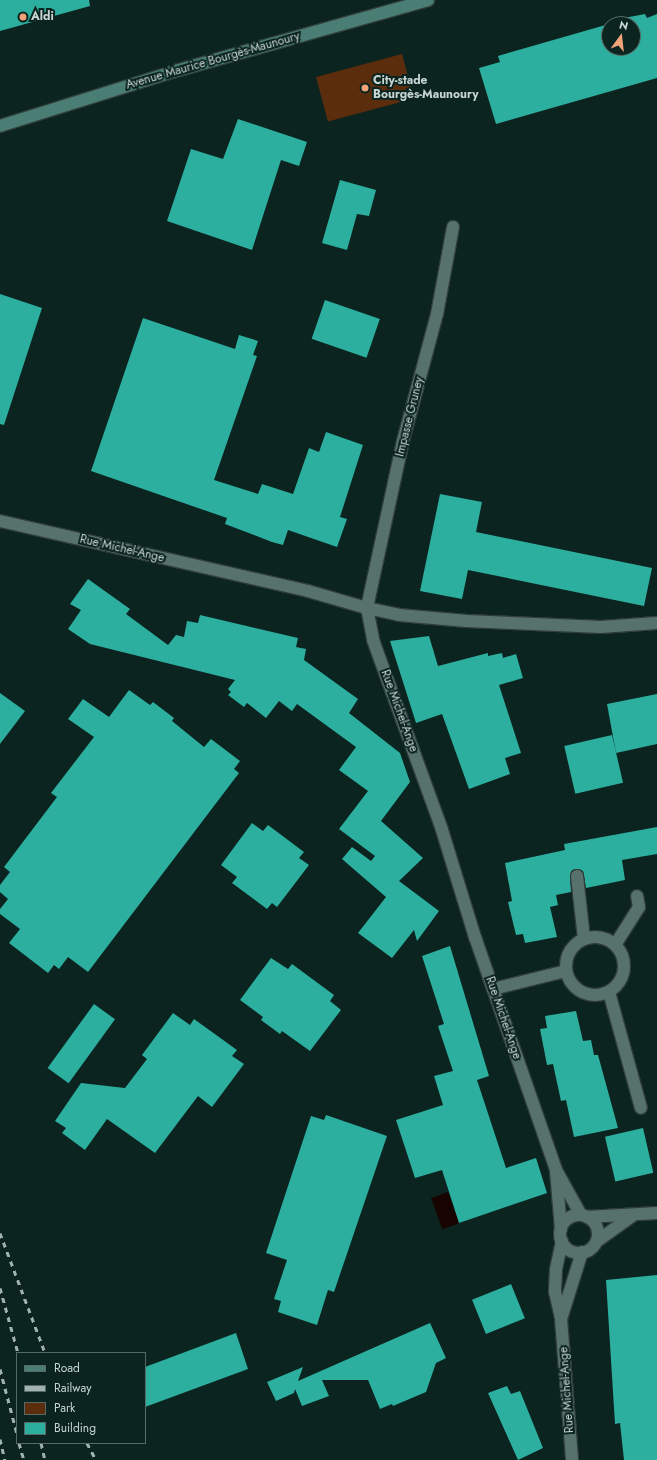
<!DOCTYPE html>
<html>
<head>
<meta charset="utf-8">
<style>
  body { margin:0 }
  #map { position:relative; width:657px; height:1460px; overflow:hidden; background:#0b2420; font-family:Jost,sans-serif }
  div>[style] { position:absolute }
  .green>* { inset:0; background:#5c2d0d; transform-origin:0 0 }
  .water>* { inset:0; background:#170400; transform-origin:0 0 }
  .building>* { inset:0; background:#2caf9e; transform-origin:0 0 }
  .roads { filter:drop-shadow(1px 0 #303d3a) drop-shadow(-1px 0 #303d3a) drop-shadow(0 1px #303d3a) drop-shadow(0 -1px #303d3a) }
  .street>* { height:12px; margin:-6px; padding:0 6px; transform-origin:6px; border-radius:6px; background:#57726c }
  .street>.ring { margin:-6px; padding:0; box-sizing:content-box; background:none; border:12px solid #57726c; border-radius:50% }
  .secondary>* { height:12px; margin:-6px; padding:0 6px; transform-origin:6px; border-radius:6px; background:#4a7d74 }
  .rail>* { height:3px; margin-top:-1.5px; transform-origin:0; background:repeating-linear-gradient(90deg,#a1b2af 0 5px,transparent 0 10px) }
  .dots>* { width:11px; height:11px; translate:-50% -50%; box-sizing:border-box; border:2px solid #0b2420; border-radius:50% }
  span { translate:-50% -50%; white-space:nowrap; text-align:center; line-height:1.15; -webkit-text-stroke:4px #0b2420; paint-order:stroke }
  .poi-label { font-size:12px; color:#c6d5d2; font-weight:700 }
  .left { translate:0 -50%; text-align:left }
  .street-label { font-size:12px; color:#c6d5d2 }
  .legend { position:absolute; left:16px; top:1352px; width:130px; height:92px; box-sizing:border-box; background:#0b2420; border:1px solid #566b67; margin:0; padding:5px 7px; list-style:none; font-size:12px; color:#c6d5d2 }
  .legend li { display:flex; align-items:center; gap:8px; height:20px }
  .legend b { width:20px; border:1px solid #566b67 }
  .north { position:absolute; left:601px; top:16px; width:40px; height:40px; box-sizing:border-box; background:#0b2420; border:1px solid #566b67; border-radius:50%; rotate:15deg; font-size:11px; font-weight:700; line-height:16px; text-align:center; color:#c6d5d2 }
  .north::after { content:''; display:block; margin:auto; width:14px; height:18px; background:#efa377; clip-path:polygon(50% 0,100% 100%,50% 72%,0 100%) }
</style>
</head>
<body>
<div id="map">
  <div class="green">
    <div style="left:402px;top:54px;width:46px;height:89px;rotate:75deg"></div>
  </div>
  <div class="water">
    <div style="left:448px;top:1192px;width:33px;height:18px;rotate:70deg"></div>
  </div>
  <div class="building">
    <div style="clip-path:polygon(0 0,89px 0,90px 6px,0 31px)"></div>
    <div style="clip-path:polygon(645px 14px,647px 18px,657px 14px,657px 78px,496px 124px,479px 68px,500px 62px,498px 56px,609px 24px,609px 48px,633px 48px,633px 24px,610px 24px,614px 20px)"></div>
    <div style="clip-path:polygon(238px 119px,307px 142px,299px 166px,281px 160px,252px 250px,167px 221px,191px 149px,223px 159px)"></div>
    <div style="clip-path:polygon(340px 180px,376px 190px,369px 216px,357px 214px,347px 250px,322px 243px)"></div>
    <div style="clip-path:polygon(0 294px,42px 308px,4px 425px,0 424px)"></div>
    <div style="left:325px;top:300px;width:58px;height:41px;rotate:19deg"></div>
    <div style="clip-path:polygon(143px 318px,235px 349px,239px 335px,258px 341px,253px 355px,257px 356px,214px 480px,258px 494px,262px 484px,293px 494px,309px 448px,319px 452px,326px 432px,363px 445px,340px 517px,347px 519px,337px 547px,288px 530px,283px 545px,272px 542px,225px 524px,227px 518px,91px 471px)"></div>
    <div style="clip-path:polygon(440px 494px,482px 502px,476px 532px,652px 568px,644px 606px,468px 570px,462px 599px,420px 591px)"></div>
    <div style="clip-path:polygon(88px 579px,130px 609px,126px 614px,168px 645px,176px 635px,184px 637px,187px 621px,198px 623px,200px 615px,298px 638px,296px 647px,306px 649px,304px 660px,358px 699px,349px 713px,400px 753px,410px 782px,381px 821px,423px 858px,399px 881px,439px 911px,417px 941px,414px 930px,392px 958px,358px 933px,386px 897px,342px 859px,352px 847px,371px 861px,375px 856px,339px 829px,368px 791px,339px 770px,356px 747px,297px 704px,292px 711px,279px 701px,266px 718px,247px 703px,244px 707px,228px 695px,231px 692px,228px 689px,235px 680px,90px 644px,68px 629px,81px 610px,70px 604px)"></div>
    <div style="clip-path:polygon(429px 636px,438px 666px,488px 653px,488px 656px,502px 653px,503px 658px,516px 654px,523px 678px,499px 685px,521px 753px,505px 758px,510px 774px,469px 789px,442px 714px,416px 723px,390px 641px)"></div>
    <div style="clip-path:polygon(129px 690px,150px 705px,153px 702px,174px 718px,172px 721px,204px 747px,211px 739px,240px 761px,234px 769px,239px 773px,88px 972px,68px 957px,59px 969px,54px 965px,48px 973px,9px 943px,20px 929px,0 914px,0 909px,8px 899px,0 892px,0 885px,10px 872px,4px 867px,57px 797px,51px 793px,94px 737px,68px 719px,83px 699px,109px 717px)"></div>
    <div style="clip-path:polygon(0 693px,25px 711px,0 744px)"></div>
    <div style="clip-path:polygon(657px 694px,657px 744px,616px 753px,607px 704px)"></div>
    <div style="left:612px;top:735px;width:49px;height:49px;rotate:77deg"></div>
    <div style="clip-path:polygon(252px 823px,263px 831px,268px 825px,304px 852px,299px 858px,309px 865px,277px 907px,272px 903px,267px 909px,232px 883px,237px 877px,221px 865px)"></div>
    <div style="clip-path:polygon(657px 827px,657px 854px,622px 860px,625px 880px,586px 888px,583px 871px,577px 869px,572px 870px,570px 876px,571px 892px,556px 895px,558px 905px,550px 907px,557px 937px,525px 943px,523px 934px,516px 935px,508px 902px,512px 901px,505px 863px,565px 850px,564px 844px)"></div>
    <div style="clip-path:polygon(450px 946px,489px 1076px,477px 1080px,506px 1168px,536px 1158px,547px 1193px,459px 1223px,442px 1170px,415px 1178px,396px 1120px,443px 1105px,434px 1076px,453px 1071px,438px 1026px,444px 1024px,422px 956px)"></div>
    <div style="clip-path:polygon(271px 958px,288px 969px,292px 964px,334px 995px,330px 1001px,341px 1010px,310px 1051px,282px 1031px,280px 1034px,261px 1020px,263px 1017px,240px 1000px)"></div>
    <div style="left:94px;top:1004px;width:26px;height:79px;rotate:36deg"></div>
    <div style="clip-path:polygon(576px 1011px,583px 1041px,591px 1040px,594px 1055px,598px 1055px,618px 1128px,574px 1137px,566px 1100px,561px 1101px,553px 1064px,547px 1065px,540px 1029px,547px 1028px,545px 1016px)"></div>
    <div style="clip-path:polygon(173px 1013px,190px 1025px,194px 1019px,237px 1050px,232px 1056px,244px 1064px,212px 1107px,198px 1096px,155px 1153px,107px 1119px,85px 1150px,62px 1133px,66px 1128px,55px 1121px,81px 1083px,125px 1088px,147px 1059px,142px 1055px)"></div>
    <div style="clip-path:polygon(326px 1115px,387px 1136px,334px 1292px,328px 1290px,317px 1325px,278px 1312px,281px 1301px,274px 1299px,287px 1260px,266px 1253px,311px 1116px,324px 1120px)"></div>
    <div style="left:643px;top:1128px;width:46px;height:39px;rotate:77deg"></div>
    <div style="clip-path:polygon(657px 1275px,657px 1460px,624px 1460px,620px 1423px,615px 1424px,606px 1280px)"></div>
    <div style="left:511px;top:1284px;width:37px;height:42px;rotate:68deg"></div>
    <div style="clip-path:polygon(430px 1323px,446px 1358px,436px 1363px,426px 1392px,393px 1406px,392px 1404px,380px 1409px,368px 1380px,322px 1380px,329px 1396px,302px 1406px,295px 1389px,294px 1393px,276px 1401px,267px 1382px,303px 1367px,298px 1381px)"></div>
    <div style="clip-path:polygon(236px 1333px,248px 1369px,145px 1407px,145px 1367px)"></div>
    <div style="clip-path:polygon(507px 1386px,511px 1394px,520px 1391px,543px 1448px,518px 1460px,488px 1393px)"></div>
  </div>
  <div class="roads">
    <div class="street">
      <div style="left:453px;top:227px;width:88px;rotate:100.4deg"></div>
      <div style="left:437px;top:314px;width:131px;rotate:105deg"></div>
      <div style="left:403px;top:441px;width:171px;rotate:102.2deg"></div>
      <div style="left:367px;top:608px;width:33px;rotate:12deg"></div>
      <div style="left:399px;top:615px;width:68px;rotate:5deg"></div>
      <div style="left:467px;top:621px;width:134px;rotate:2.6deg"></div>
      <div style="left:601px;top:627px;width:56px;rotate:-4.1deg"></div>
      <div style="left:0;top:521px;width:316px;rotate:12.8deg"></div>
      <div style="left:308px;top:591px;width:61px;rotate:16.1deg"></div>
      <div style="left:367px;top:608px;width:33px;rotate:79deg"></div>
      <div style="left:373px;top:640px;width:202px;rotate:70deg"></div>
      <div style="left:442px;top:830px;width:112px;rotate:72.9deg"></div>
      <div style="left:475px;top:937px;width:247px;rotate:70.8deg"></div>
      <div style="left:556px;top:1170px;width:51px;rotate:60.9deg"></div>
      <div style="left:577px;top:876px;width:62px;rotate:83.6deg"></div>
      <div class="ring" style="left:566px;top:937px;width:46px;height:46px"></div>
      <div style="left:615px;top:945px;width:45px;rotate:-57.7deg"></div>
      <div style="left:639px;top:907px;width:11px;rotate:-100deg"></div>
      <div style="left:493px;top:989px;width:75px;rotate:-13.9deg"></div>
      <div style="left:609px;top:992px;width:120px;rotate:74.6deg"></div>
      <div style="left:556px;top:1171px;width:58px;rotate:85.1deg"></div>
      <div class="ring" style="left:560px;top:1215px;width:26px;height:26px"></div>
      <div style="left:587px;top:1217px;width:70px;rotate:-3.3deg"></div>
      <div style="left:562px;top:1241px;width:30px;rotate:102deg"></div>
      <div style="left:556px;top:1270px;width:22px;rotate:93deg"></div>
      <div style="left:555px;top:1292px;width:28px;rotate:77deg"></div>
      <div style="left:561px;top:1319px;width:141px;rotate:85.5deg"></div>
      <div style="left:597px;top:1241px;width:43px;rotate:-35.5deg"></div>
      <div style="left:562px;top:1316px;width:67px;rotate:-72.6deg"></div>
    </div>
    <div class="secondary">
      <div style="left:0;top:126px;width:180px;rotate:-17.4deg"></div>
      <div style="left:172px;top:72px;width:266px;rotate:-15.7deg"></div>
    </div>
  </div>
  <div class="rail">
    <div style="left:0;top:1233px;width:128px;rotate:69.4deg"></div>
    <div style="left:0;top:1288px;width:67px;rotate:74.5deg"></div>
    <div style="left:0;top:1369px;width:67px;rotate:75.3deg"></div>
    <div style="left:0;top:1439px;width:22px;rotate:77deg"></div>
    <div style="left:19px;top:1443px;width:18px;rotate:74deg"></div>
    <div style="left:41px;top:1443px;width:17px;rotate:77deg"></div>
    <div style="left:87px;top:1443px;width:19px;rotate:62deg"></div>
  </div>
  <div class="dots">
    <div style="left:23px;top:17px;background:#efa377"></div>
    <div style="left:365px;top:88px;background:#efa377"></div>
  </div>
  <div class="poi-label">
    <span class="left" style="left:31px;top:17px">Aldi</span>
    <span class="left" style="left:373px;top:88px">City-stade<br>Bourgès-Maunoury</span>
  </div>
  <div class="street-label">
    <span style="left:213px;top:61px;rotate:-16deg">Avenue Maurice Bourgès-Maunoury</span>
    <span style="left:410px;top:417px;rotate:-76deg">Impasse Gruney</span>
    <span style="left:122px;top:549px;rotate:13deg">Rue Michel-Ange</span>
    <span style="left:399px;top:711px;rotate:70deg">Rue Michel-Ange</span>
    <span style="left:503px;top:1018px;rotate:71deg">Rue Michel-Ange</span>
    <span style="left:567px;top:1390px;rotate:-94deg">Rue Michel-Ange</span>
  </div>
  <ul class="legend">
  <li><b style="height:5px;background:#4a7d74"></b>Road</li>
  <li><b style="height:5px;background:#a1b2af"></b>Railway</li>
  <li><b style="height:11px;background:#5c2d0d"></b>Park</li>
  <li><b style="height:11px;background:#2caf9e"></b>Building</li>
  </ul>
  <div class="north">N</div>
</div>
</body>
</html>
